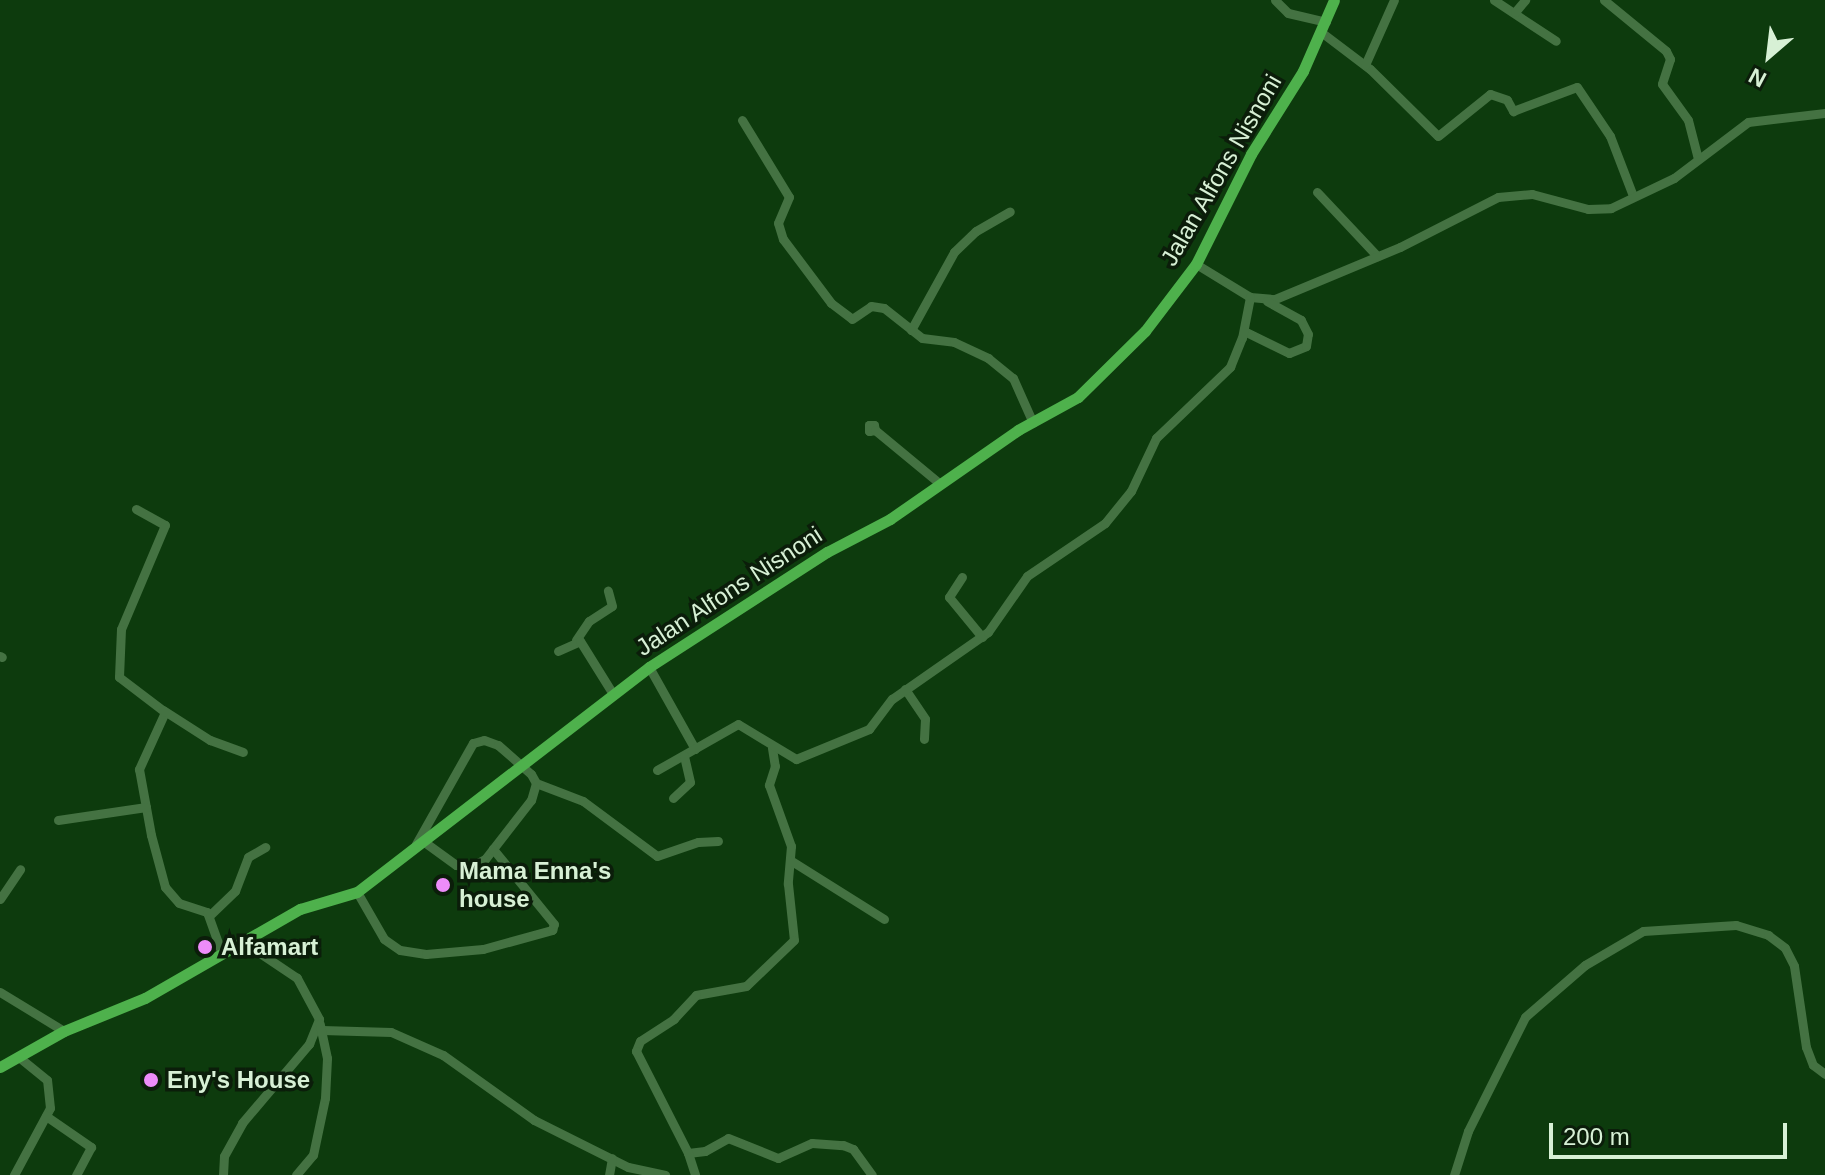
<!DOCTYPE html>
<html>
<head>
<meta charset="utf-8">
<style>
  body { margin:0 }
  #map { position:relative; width:1825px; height:1175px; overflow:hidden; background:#0d3b0d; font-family:Arial,sans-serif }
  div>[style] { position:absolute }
  .minor>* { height:9px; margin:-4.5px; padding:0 4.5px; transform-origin:4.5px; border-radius:4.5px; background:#447242 }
  .major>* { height:11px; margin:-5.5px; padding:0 5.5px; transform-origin:5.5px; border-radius:5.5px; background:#4eb14c }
  .dots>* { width:22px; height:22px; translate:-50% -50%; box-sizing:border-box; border:4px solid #0b1d0a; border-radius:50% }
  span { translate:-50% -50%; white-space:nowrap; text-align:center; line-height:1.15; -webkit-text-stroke:7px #0b1d0a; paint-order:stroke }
  .street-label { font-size:24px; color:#d7f0d5 }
  .poi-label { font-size:24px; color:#d7f0d5; font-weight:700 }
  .left { translate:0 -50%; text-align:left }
  .north { position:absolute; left:1729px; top:16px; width:80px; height:80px; -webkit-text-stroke:6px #0b1d0a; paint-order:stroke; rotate:208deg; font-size:22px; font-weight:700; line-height:32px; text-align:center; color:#d7f0d5 }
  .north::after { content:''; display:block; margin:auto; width:28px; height:36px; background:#d7f0d5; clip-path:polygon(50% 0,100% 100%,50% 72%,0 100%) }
  .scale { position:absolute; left:1549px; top:1123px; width:238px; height:36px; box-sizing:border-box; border:4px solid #d7f0d5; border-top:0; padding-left:10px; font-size:24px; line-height:28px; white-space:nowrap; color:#d7f0d5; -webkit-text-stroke:6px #0b1d0a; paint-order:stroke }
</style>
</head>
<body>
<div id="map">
  <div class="minor">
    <div style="left:1275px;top:0;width:18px;rotate:45deg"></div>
    <div style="left:1288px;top:13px;width:39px;rotate:13deg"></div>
    <div style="left:1494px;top:0;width:74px;rotate:33.5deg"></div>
    <div style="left:1604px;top:0;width:80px;rotate:39.4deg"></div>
    <div style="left:1666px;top:51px;width:9px;rotate:63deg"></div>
    <div style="left:1670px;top:59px;width:26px;rotate:108deg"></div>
    <div style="left:1662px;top:84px;width:44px;rotate:54.2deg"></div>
    <div style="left:1688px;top:120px;width:40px;rotate:75.6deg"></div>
    <div style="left:1515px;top:12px;width:16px;rotate:-50deg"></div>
    <div style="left:1321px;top:32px;width:61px;rotate:37.1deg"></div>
    <div style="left:1370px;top:69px;width:95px;rotate:44.6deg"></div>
    <div style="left:1438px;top:136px;width:67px;rotate:-38.9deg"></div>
    <div style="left:1490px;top:94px;width:18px;rotate:19deg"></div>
    <div style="left:1507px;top:100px;width:13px;rotate:61deg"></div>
    <div style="left:1513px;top:111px;width:68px;rotate:-20.6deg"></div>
    <div style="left:1577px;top:87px;width:59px;rotate:56deg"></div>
    <div style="left:1610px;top:136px;width:64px;rotate:69deg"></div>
    <div style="left:1365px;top:65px;width:71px;rotate:-66deg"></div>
    <div style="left:742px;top:120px;width:90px;rotate:58.6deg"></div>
    <div style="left:789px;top:197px;width:28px;rotate:113deg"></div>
    <div style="left:778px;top:223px;width:17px;rotate:73deg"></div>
    <div style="left:783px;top:239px;width:80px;rotate:53.1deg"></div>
    <div style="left:831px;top:303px;width:26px;rotate:37deg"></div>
    <div style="left:852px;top:319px;width:23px;rotate:-34deg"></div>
    <div style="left:871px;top:306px;width:13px;rotate:9deg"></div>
    <div style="left:884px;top:308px;width:48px;rotate:38.3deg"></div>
    <div style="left:922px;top:338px;width:32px;rotate:7deg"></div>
    <div style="left:954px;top:342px;width:38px;rotate:25deg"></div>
    <div style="left:988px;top:358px;width:32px;rotate:39deg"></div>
    <div style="left:1013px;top:378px;width:49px;rotate:66deg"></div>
    <div style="left:1317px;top:192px;width:88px;rotate:46.8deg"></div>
    <div style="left:1196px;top:264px;width:63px;rotate:31.4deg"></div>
    <div style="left:1250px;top:297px;width:25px;rotate:5deg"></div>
    <div style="left:1275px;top:299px;width:135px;rotate:-22.6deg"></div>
    <div style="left:1400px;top:247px;width:110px;rotate:-27deg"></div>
    <div style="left:1498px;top:197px;width:34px;rotate:-5deg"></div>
    <div style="left:1532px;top:194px;width:58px;rotate:15deg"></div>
    <div style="left:1588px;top:209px;width:23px;rotate:-2deg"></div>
    <div style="left:1611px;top:208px;width:70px;rotate:-25.5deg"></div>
    <div style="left:1674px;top:178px;width:93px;rotate:-37.1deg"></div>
    <div style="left:1748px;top:122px;width:78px;rotate:-6.7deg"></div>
    <div style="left:911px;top:330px;width:89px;rotate:-61.1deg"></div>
    <div style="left:954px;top:252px;width:30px;rotate:-44deg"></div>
    <div style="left:976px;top:231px;width:39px;rotate:-30deg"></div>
    <div style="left:1244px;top:331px;width:50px;rotate:26.1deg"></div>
    <div style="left:1289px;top:353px;width:18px;rotate:-22deg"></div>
    <div style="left:1306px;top:346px;width:12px;rotate:-81deg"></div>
    <div style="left:1308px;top:334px;width:16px;rotate:-117deg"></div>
    <div style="left:1301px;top:320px;width:39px;rotate:-151deg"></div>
    <div style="left:869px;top:425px;width:5px"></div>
    <div style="left:874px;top:425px;width:5px;rotate:79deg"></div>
    <div style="left:875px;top:430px;width:6px;rotate:171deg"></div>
    <div style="left:869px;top:431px;width:6px;rotate:-90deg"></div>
    <div style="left:875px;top:430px;width:83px;rotate:39.6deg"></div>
    <div style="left:136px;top:509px;width:33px;rotate:29deg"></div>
    <div style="left:165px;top:525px;width:113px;rotate:112.9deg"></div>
    <div style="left:121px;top:629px;width:48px;rotate:92.4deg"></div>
    <div style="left:119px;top:677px;width:58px;rotate:37.3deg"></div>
    <div style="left:165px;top:712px;width:63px;rotate:114.5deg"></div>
    <div style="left:139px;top:769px;width:67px;rotate:79.7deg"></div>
    <div style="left:151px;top:835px;width:54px;rotate:74.9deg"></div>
    <div style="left:165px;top:887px;width:21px;rotate:49deg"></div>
    <div style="left:179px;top:903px;width:29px;rotate:18deg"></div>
    <div style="left:207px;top:912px;width:45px;rotate:70.3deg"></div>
    <div style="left:962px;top:577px;width:24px;rotate:123deg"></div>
    <div style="left:949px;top:597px;width:52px;rotate:50.5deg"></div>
    <div style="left:576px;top:640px;width:23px;rotate:-56deg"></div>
    <div style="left:589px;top:621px;width:27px;rotate:-33deg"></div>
    <div style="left:612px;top:606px;width:16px;rotate:-105deg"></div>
    <div style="left:558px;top:651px;width:24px;rotate:-24deg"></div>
    <div style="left:580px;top:641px;width:62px;rotate:58.1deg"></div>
    <div style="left:0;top:656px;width:2px;rotate:27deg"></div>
    <div style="left:649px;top:667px;width:94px;rotate:60.7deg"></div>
    <div style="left:905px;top:689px;width:36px;rotate:56deg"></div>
    <div style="left:925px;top:719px;width:20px;rotate:93deg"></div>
    <div style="left:163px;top:710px;width:56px;rotate:32.6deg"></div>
    <div style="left:210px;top:740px;width:35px;rotate:20deg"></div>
    <div style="left:772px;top:748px;width:18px;rotate:81deg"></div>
    <div style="left:775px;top:766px;width:20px;rotate:108deg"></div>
    <div style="left:769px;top:785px;width:65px;rotate:70.2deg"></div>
    <div style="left:791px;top:846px;width:38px;rotate:95deg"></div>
    <div style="left:788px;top:884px;width:56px;rotate:83.9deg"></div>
    <div style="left:794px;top:940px;width:66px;rotate:136.2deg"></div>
    <div style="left:746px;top:986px;width:51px;rotate:169.8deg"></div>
    <div style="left:696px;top:995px;width:33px;rotate:133deg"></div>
    <div style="left:674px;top:1019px;width:40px;rotate:147.1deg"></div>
    <div style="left:640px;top:1041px;width:11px;rotate:112deg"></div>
    <div style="left:636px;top:1051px;width:114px;rotate:63deg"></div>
    <div style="left:688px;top:1153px;width:17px;rotate:-7deg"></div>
    <div style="left:705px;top:1151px;width:26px;rotate:-29deg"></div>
    <div style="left:728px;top:1138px;width:54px;rotate:21.8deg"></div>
    <div style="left:778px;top:1158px;width:37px;rotate:-24deg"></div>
    <div style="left:812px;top:1143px;width:31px;rotate:4deg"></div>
    <div style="left:843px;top:1145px;width:11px;rotate:22deg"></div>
    <div style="left:853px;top:1149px;width:32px;rotate:54deg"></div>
    <div style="left:657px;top:770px;width:93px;rotate:-29.6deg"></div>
    <div style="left:738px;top:724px;width:68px;rotate:31.1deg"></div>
    <div style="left:796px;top:759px;width:79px;rotate:-22.3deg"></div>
    <div style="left:869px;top:729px;width:38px;rotate:-53deg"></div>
    <div style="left:892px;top:699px;width:117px;rotate:-34.9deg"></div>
    <div style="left:988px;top:632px;width:68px;rotate:-55.1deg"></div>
    <div style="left:1027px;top:576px;width:94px;rotate:-34.2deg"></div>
    <div style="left:1105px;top:523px;width:41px;rotate:-50.9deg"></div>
    <div style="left:1131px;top:491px;width:59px;rotate:-64.7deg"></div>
    <div style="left:1156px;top:438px;width:103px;rotate:-43.8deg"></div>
    <div style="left:1230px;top:367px;width:31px;rotate:-68deg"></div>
    <div style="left:1242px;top:338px;width:42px;rotate:-79deg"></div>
    <div style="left:536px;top:783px;width:50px;rotate:21deg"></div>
    <div style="left:583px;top:801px;width:92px;rotate:36.6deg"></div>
    <div style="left:657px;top:856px;width:43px;rotate:-18.9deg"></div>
    <div style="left:698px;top:842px;width:20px;rotate:-3deg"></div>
    <div style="left:673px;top:798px;width:23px;rotate:-43deg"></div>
    <div style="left:690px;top:782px;width:27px;rotate:-103deg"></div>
    <div style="left:58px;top:820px;width:89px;rotate:-8.4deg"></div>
    <div style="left:416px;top:844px;width:116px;rotate:-60.6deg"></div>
    <div style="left:473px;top:743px;width:11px;rotate:-15deg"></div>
    <div style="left:484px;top:740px;width:15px;rotate:20deg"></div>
    <div style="left:498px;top:745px;width:44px;rotate:41.3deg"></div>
    <div style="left:531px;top:774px;width:10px;rotate:61deg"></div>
    <div style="left:536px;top:783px;width:18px;rotate:106deg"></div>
    <div style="left:531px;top:800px;width:75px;rotate:127.9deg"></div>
    <div style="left:485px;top:859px;width:17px;rotate:152deg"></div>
    <div style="left:470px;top:867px;width:14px;rotate:-172deg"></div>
    <div style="left:456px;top:865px;width:37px;rotate:-144deg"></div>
    <div style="left:790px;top:860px;width:111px;rotate:32.1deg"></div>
    <div style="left:357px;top:892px;width:54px;rotate:60.1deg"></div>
    <div style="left:384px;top:939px;width:19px;rotate:35deg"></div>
    <div style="left:400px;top:950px;width:26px;rotate:9deg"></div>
    <div style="left:426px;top:954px;width:57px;rotate:-5deg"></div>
    <div style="left:483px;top:949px;width:72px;rotate:-15.4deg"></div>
    <div style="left:552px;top:930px;width:6px;rotate:-72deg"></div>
    <div style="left:554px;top:924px;width:97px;rotate:-129.1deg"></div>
    <div style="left:0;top:899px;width:36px;rotate:-56deg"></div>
    <div style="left:210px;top:915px;width:35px;rotate:-44deg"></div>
    <div style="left:235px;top:891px;width:36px;rotate:-69deg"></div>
    <div style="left:248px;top:857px;width:20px;rotate:-30deg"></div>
    <div style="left:0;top:992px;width:75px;rotate:31.4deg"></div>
    <div style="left:322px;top:1030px;width:69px;rotate:1.7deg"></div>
    <div style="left:391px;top:1032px;width:57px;rotate:23.9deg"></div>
    <div style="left:443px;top:1055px;width:112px;rotate:35.5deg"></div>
    <div style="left:534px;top:1120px;width:105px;rotate:26.6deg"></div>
    <div style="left:628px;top:1167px;width:38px;rotate:12deg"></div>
    <div style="left:46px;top:1116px;width:55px;rotate:34.6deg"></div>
    <div style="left:91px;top:1147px;width:32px;rotate:118deg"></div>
    <div style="left:688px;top:1153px;width:23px;rotate:72deg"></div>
    <div style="left:14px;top:1175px;width:76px;rotate:-61.8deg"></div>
    <div style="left:50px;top:1108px;width:28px;rotate:-96deg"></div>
    <div style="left:47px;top:1080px;width:36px;rotate:-141deg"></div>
    <div style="left:223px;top:1175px;width:19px;rotate:-87deg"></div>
    <div style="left:224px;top:1156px;width:38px;rotate:-61deg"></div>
    <div style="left:242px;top:1123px;width:104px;rotate:-49.7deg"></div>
    <div style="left:309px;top:1044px;width:27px;rotate:-68deg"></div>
    <div style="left:319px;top:1019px;width:47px;rotate:-118.2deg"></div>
    <div style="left:297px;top:978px;width:63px;rotate:-146.1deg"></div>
    <div style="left:296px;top:1175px;width:26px;rotate:-50deg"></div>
    <div style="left:313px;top:1155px;width:58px;rotate:-78.1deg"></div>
    <div style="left:325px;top:1098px;width:40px;rotate:-87.1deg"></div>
    <div style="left:327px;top:1058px;width:35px;rotate:-102deg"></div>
    <div style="left:609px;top:1175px;width:17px;rotate:-80deg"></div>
    <div style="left:1454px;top:1175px;width:46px;rotate:-72.3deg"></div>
    <div style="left:1468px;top:1131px;width:127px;rotate:-63.4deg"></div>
    <div style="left:1525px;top:1017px;width:79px;rotate:-40.9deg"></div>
    <div style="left:1585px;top:965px;width:67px;rotate:-30.4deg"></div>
    <div style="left:1643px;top:931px;width:93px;rotate:-3.7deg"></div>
    <div style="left:1736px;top:925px;width:34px;rotate:17deg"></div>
    <div style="left:1768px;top:935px;width:21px;rotate:37deg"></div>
    <div style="left:1785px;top:948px;width:20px;rotate:63deg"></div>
    <div style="left:1794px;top:966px;width:82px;rotate:81.6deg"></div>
    <div style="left:1806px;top:1047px;width:19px;rotate:69deg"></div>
    <div style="left:1813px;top:1065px;width:15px;rotate:37deg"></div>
  </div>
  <div class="major">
    <div style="left:0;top:1067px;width:73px;rotate:-29.4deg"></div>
    <div style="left:64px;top:1031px;width:87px;rotate:-22.2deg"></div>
    <div style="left:145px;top:998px;width:179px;rotate:-29.9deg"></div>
    <div style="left:300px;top:909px;width:59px;rotate:-16.6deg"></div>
    <div style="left:357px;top:892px;width:369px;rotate:-37.6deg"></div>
    <div style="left:649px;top:667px;width:212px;rotate:-32.9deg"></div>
    <div style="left:827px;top:552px;width:71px;rotate:-27.6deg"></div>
    <div style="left:890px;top:519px;width:156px;rotate:-34.8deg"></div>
    <div style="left:1018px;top:430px;width:68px;rotate:-28.8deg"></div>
    <div style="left:1078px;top:397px;width:94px;rotate:-44.6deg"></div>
    <div style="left:1145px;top:331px;width:84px;rotate:-52.7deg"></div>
    <div style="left:1196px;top:264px;width:123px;rotate:-63.4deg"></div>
    <div style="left:1251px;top:154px;width:98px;rotate:-57.9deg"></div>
    <div style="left:1303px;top:71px;width:77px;rotate:-66.4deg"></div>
  </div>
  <div class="dots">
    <div style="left:443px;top:885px;background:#ed8cf9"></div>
    <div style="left:205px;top:947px;background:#ed8cf9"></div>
    <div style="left:151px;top:1080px;background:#ed8cf9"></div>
  </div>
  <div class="street-label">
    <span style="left:1221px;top:170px;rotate:-60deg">Jalan Alfons Nisnoni</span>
    <span style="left:729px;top:591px;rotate:-33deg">Jalan Alfons Nisnoni</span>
  </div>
  <div class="poi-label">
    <span class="left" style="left:459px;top:885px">Mama Enna's<br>house</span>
    <span class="left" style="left:221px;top:947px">Alfamart</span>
    <span class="left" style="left:167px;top:1080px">Eny's House</span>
  </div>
  <div class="north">N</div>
  <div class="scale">200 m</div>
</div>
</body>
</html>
